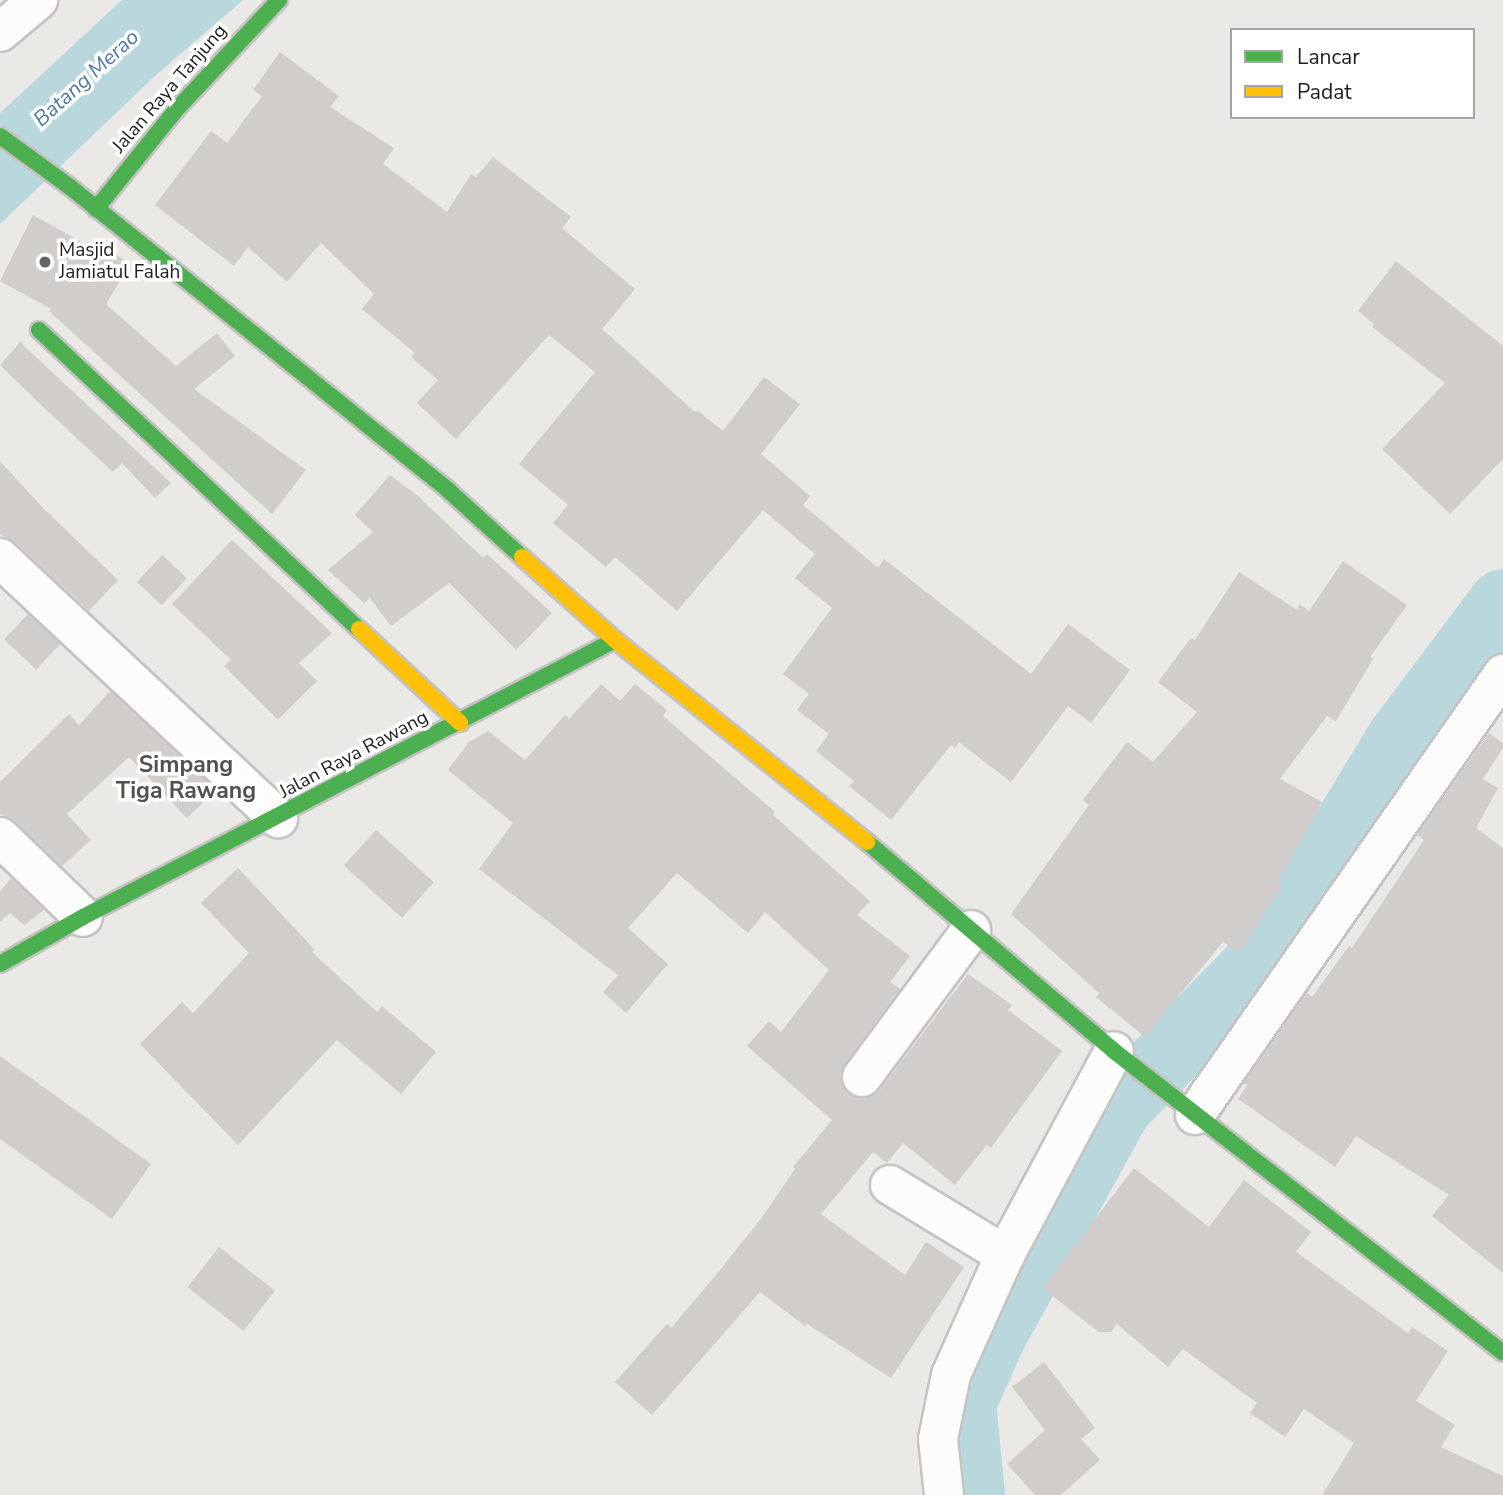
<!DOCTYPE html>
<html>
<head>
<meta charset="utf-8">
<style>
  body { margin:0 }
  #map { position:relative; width:1503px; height:1495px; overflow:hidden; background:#ebe9e6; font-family:"Nunito Sans",sans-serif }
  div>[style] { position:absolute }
  .water>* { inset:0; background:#b9d8de }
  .river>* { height:68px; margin:-34px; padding:0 34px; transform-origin:34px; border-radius:34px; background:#b9d8de }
  .building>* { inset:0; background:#d0cdca; transform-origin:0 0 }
  .roads { filter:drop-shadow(2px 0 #c4c3c2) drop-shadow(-2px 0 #c4c3c2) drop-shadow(0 2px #c4c3c2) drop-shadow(0 -2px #c4c3c2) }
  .street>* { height:38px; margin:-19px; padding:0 19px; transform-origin:19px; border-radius:19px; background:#fcfcfb }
  .fast>* { height:16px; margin:-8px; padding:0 8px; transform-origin:8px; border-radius:8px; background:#4caf50 }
  .slow>* { height:16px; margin:-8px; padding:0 8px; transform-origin:8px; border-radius:8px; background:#ffc107 }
  .dots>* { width:19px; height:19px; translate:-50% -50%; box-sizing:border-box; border:4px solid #fff; border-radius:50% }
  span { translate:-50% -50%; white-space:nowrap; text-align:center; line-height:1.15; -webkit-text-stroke:7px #fff; paint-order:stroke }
  .street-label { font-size:19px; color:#1d1d1d }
  .poi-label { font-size:19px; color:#1d1d1d }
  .left { translate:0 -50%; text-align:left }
  .water-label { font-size:21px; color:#4a7aa1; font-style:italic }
  .quarter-label { font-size:23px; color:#505050; font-weight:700 }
  .legend { position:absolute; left:1230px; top:28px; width:245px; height:91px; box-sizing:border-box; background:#fff; border:2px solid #a5a5a5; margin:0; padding:9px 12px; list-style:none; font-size:21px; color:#1d1d1d }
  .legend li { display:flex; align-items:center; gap:14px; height:35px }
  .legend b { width:35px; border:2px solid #a5a5a5 }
</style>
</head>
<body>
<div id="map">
  <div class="water">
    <div style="clip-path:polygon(122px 0,243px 0,156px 75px,0 224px,0 113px)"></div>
  </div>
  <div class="river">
    <div style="left:971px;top:1495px;width:92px;rotate:-95.6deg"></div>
    <div style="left:962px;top:1403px;width:73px;rotate:-65.9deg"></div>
    <div style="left:992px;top:1336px;width:261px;rotate:-61.2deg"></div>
    <div style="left:1118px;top:1107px;width:225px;rotate:-45.7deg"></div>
    <div style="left:1275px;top:946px;width:241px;rotate:-58.8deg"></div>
    <div style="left:1400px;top:740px;width:171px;rotate:-53.1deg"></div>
  </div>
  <div class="building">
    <div style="clip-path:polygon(280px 52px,339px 96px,330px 107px,394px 148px,383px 164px,447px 212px,471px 174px,476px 177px,493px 157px,571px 217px,562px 228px,635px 289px,602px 329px,695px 412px,697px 410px,723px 431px,764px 377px,800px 404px,761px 454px,810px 496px,803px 505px,878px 568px,884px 559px,1031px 674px,1068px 624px,1130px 670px,1091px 723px,1068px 706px,1011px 782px,959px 742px,955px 748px,951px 745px,891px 820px,849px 786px,854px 781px,816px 751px,829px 734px,797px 710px,809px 694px,783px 674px,832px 608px,795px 578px,815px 554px,763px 510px,677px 611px,615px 557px,606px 567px,553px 523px,568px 505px,519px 464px,595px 372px,549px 335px,456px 439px,417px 403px,438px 380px,411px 357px,415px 353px,362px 309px,374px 294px,321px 243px,287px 282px,248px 247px,234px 266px,155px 205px,211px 131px,227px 143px,262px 96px,253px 90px)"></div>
    <div style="clip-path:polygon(33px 215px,98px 251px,102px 245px,130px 264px,106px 304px,176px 366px,217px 333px,235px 356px,194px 389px,306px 470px,272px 514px,49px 311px,51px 309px,0 281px)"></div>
    <div style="clip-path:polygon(1396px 261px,1503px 346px,1503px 459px,1450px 514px,1382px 449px,1445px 383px,1372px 327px,1374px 324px,1358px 311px)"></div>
    <div style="clip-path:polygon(21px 341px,24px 346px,171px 483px,155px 498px,122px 463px,113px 472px,41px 405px,0 365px)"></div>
    <div style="clip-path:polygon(0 461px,42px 507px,118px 580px,89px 611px,15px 542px,0 534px)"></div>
    <div style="clip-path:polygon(390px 475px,419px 497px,483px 558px,487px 554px,552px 613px,516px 650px,449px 583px,391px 626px,370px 598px,364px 603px,328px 570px,373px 532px,355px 515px)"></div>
    <div style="clip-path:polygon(232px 540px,332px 633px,299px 663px,317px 681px,278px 720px,224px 666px,231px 660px,172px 604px)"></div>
    <div style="left:162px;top:555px;width:34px;height:37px;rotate:43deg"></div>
    <div style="clip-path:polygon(1343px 561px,1407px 605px,1370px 657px,1373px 659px,1336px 721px,1327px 716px,1280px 779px,1322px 802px,1278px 882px,1282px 885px,1240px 953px,1223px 942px,1145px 1037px,1096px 997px,1099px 993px,1011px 914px,1089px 805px,1083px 800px,1127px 742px,1153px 762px,1197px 712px,1158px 682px,1191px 638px,1195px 640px,1239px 572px,1297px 610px,1300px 604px,1309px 611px)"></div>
    <div style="left:28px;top:614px;width:44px;height:35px;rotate:43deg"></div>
    <div style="clip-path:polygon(601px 684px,620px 701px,635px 684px,667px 710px,663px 716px,775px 812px,773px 815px,870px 901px,857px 915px,910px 956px,890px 982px,900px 989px,844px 1065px,840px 1075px,842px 1086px,848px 1094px,860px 1099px,871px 1097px,879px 1091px,968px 974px,1012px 1005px,1008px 1010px,1062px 1051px,991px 1148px,987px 1145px,955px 1185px,903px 1143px,887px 1163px,873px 1152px,821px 1214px,905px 1275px,926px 1242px,964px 1267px,891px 1378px,807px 1324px,805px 1326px,760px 1292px,652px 1415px,615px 1382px,667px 1324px,671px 1328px,716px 1275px,763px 1216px,795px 1169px,793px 1167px,832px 1120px,747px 1046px,769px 1021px,781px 1032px,829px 970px,765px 912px,748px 933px,677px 873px,628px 928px,668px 964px,626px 1013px,603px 992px,618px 975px,479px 869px,513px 823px,448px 770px,469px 742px,488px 731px,525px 760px,565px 715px,569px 719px)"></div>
    <div style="clip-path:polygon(110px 691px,216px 790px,187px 818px,129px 757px,67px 814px,91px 840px,62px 866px,15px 821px,0 814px,0 782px,69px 714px,79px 725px)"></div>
    <div style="clip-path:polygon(1489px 733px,1503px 743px,1503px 748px,1483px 779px,1498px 788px,1476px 828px,1503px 848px,1503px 1273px,1432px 1216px,1449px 1195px,1356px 1136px,1335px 1167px,1238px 1099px,1247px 1085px,1244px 1083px,1307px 993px,1312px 997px,1349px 946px,1352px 948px,1424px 840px,1417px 835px)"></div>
    <div style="left:376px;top:830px;width:78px;height:48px;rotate:42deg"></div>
    <div style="clip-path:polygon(238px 868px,315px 950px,312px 952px,377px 1012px,382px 1006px,436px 1052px,401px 1094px,337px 1040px,238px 1145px,140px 1044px,182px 1002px,193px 1013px,249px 953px,201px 903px)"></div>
    <div style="clip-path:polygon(11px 878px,44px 910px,24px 925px,10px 913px,0 922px,0 892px)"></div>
    <div style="clip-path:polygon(0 1056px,151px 1164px,112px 1219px,0 1139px)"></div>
    <div style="clip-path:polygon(1134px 1168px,1209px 1227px,1244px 1180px,1311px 1232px,1296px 1252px,1408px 1333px,1412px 1327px,1448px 1351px,1416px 1401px,1455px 1425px,1441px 1447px,1503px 1476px,1503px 1495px,1322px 1495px,1354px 1443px,1304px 1409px,1285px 1437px,1250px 1413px,1257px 1403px,1183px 1349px,1168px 1367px,1117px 1324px,1111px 1332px,1099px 1332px,1042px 1288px)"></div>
    <div style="left:219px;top:1247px;width:71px;height:51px;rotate:38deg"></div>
    <div style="clip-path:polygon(1044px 1362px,1095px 1428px,1081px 1439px,1100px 1460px,1061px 1495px,1035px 1495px,1007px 1464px,1045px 1430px,1012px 1387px)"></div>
  </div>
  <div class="roads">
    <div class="street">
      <div style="left:0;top:32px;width:50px;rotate:-40.1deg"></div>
      <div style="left:0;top:558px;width:381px;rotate:43.1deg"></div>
      <div style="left:0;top:837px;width:115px;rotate:43.9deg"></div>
      <div style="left:862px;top:1077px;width:183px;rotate:-53.4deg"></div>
      <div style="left:1195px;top:1115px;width:538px;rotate:-55.07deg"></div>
      <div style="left:890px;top:1185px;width:135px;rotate:31.3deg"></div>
      <div style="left:944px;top:1495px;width:56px;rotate:-96.1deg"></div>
      <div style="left:938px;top:1439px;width:65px;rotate:-78.5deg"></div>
      <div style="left:951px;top:1375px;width:132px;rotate:-65.8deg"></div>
      <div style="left:1005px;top:1255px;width:231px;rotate:-61.9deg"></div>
    </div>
    <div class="fast">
      <div style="left:0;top:136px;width:87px;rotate:36.1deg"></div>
      <div style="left:70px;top:187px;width:486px;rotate:38.7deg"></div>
      <div style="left:449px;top:491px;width:98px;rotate:42.1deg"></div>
      <div style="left:96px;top:209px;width:127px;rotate:-51.1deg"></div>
      <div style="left:176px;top:110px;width:151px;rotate:-46.9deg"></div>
      <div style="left:39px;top:330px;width:438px;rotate:43.1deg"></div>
      <div style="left:867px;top:842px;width:324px;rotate:40.2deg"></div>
      <div style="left:1114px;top:1051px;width:492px;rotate:37.8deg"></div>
      <div style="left:0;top:964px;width:95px;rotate:-29.5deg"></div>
      <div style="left:83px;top:917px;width:600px;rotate:-27.5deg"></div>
    </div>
    <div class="slow">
      <div style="left:522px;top:557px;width:125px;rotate:41.7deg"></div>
      <div style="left:615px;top:640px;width:323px;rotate:38.7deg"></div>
      <div style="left:359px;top:629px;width:138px;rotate:42.9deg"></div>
    </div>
  </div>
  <div class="dots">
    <div style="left:45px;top:262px;background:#656463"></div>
  </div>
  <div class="street-label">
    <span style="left:170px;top:89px;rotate:-49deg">Jalan Raya Tanjung</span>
    <span style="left:354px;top:755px;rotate:-28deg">Jalan Raya Rawang</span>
  </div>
  <div class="poi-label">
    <span class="left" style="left:59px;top:262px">Masjid<br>Jamiatul Falah</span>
  </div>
  <div class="water-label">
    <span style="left:86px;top:78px;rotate:-42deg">Batang Merao</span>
  </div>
  <div class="quarter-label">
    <span style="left:186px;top:778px">Simpang<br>Tiga Rawang</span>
  </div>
  <ul class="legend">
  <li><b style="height:9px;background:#4caf50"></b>Lancar</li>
  <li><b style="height:9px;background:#ffc107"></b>Padat</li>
  </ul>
</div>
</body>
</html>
